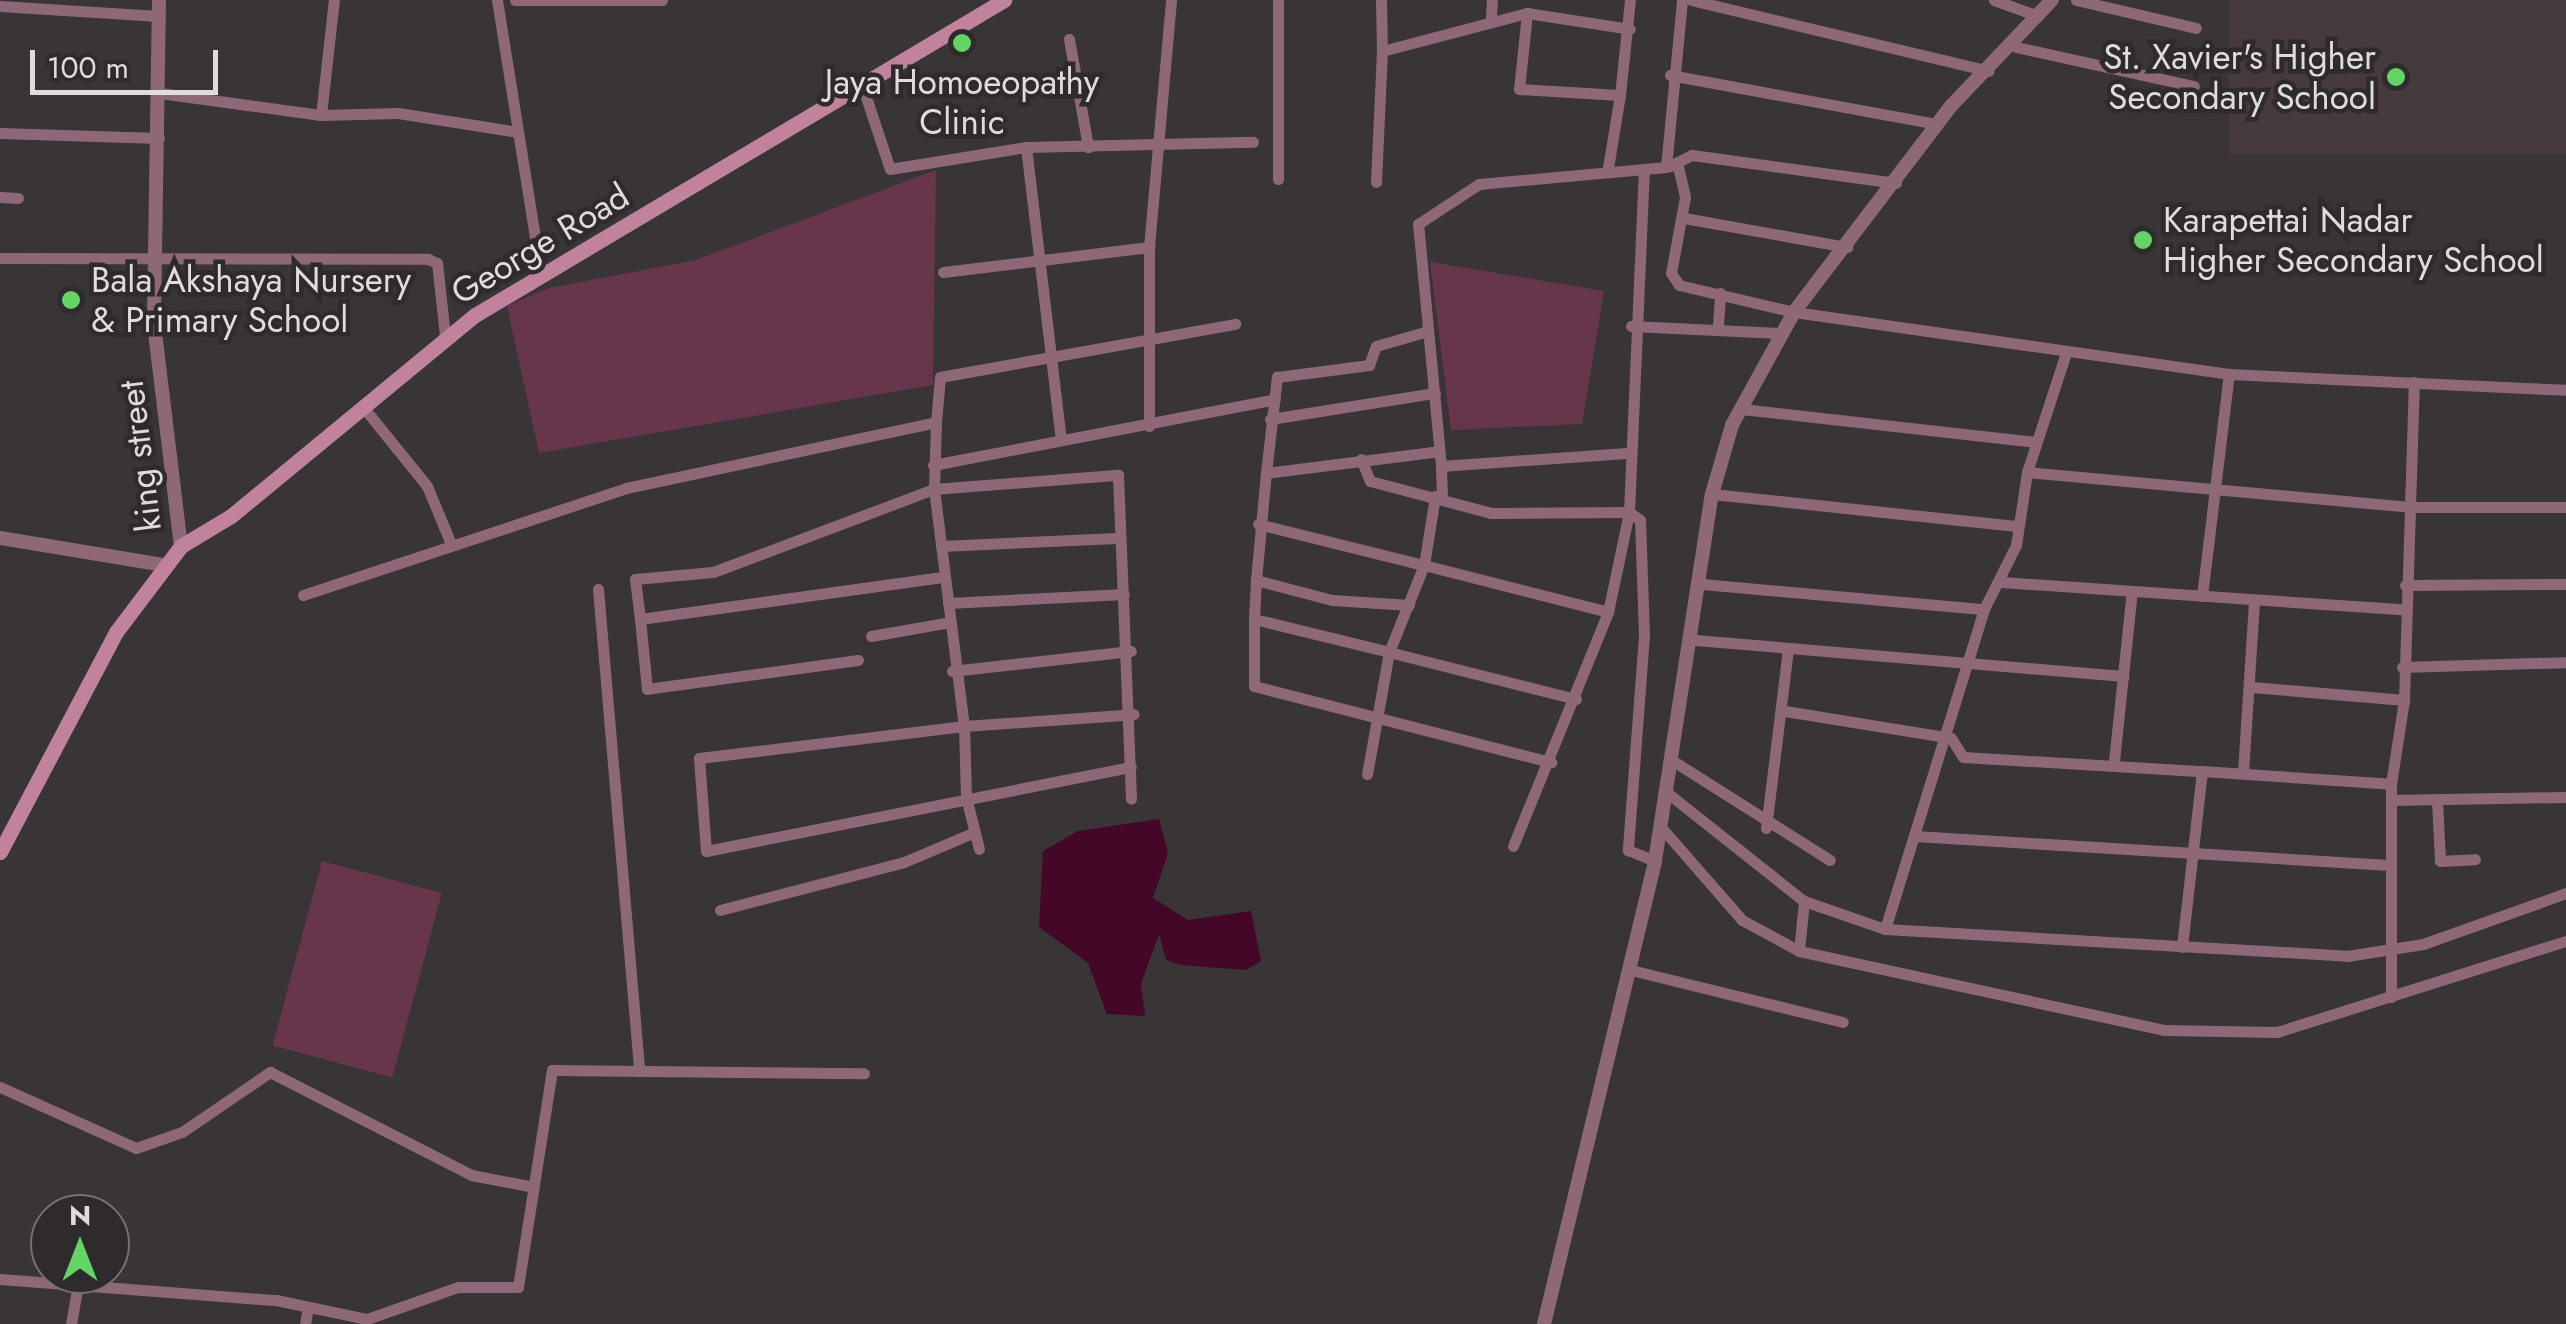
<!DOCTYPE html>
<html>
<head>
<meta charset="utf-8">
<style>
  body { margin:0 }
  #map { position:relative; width:2566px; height:1324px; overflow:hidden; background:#393436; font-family:Jost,sans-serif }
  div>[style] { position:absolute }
  .built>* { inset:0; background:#463a3f; transform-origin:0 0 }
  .green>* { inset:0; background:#68364b; transform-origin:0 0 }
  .water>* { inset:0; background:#450728 }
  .minor>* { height:11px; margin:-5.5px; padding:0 5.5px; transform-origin:5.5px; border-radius:5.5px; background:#8f6877 }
  .tertiary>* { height:14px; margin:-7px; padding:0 7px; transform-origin:7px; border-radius:7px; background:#8f6877 }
  .secondary>* { height:15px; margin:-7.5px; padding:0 7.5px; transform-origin:7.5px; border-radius:7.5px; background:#c1839c }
  .dots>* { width:28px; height:28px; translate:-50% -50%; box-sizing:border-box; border:5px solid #2f2a2c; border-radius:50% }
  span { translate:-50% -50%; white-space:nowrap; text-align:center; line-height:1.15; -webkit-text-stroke:9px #2f2a2c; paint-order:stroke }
  .poi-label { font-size:35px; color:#dfdcdd }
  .right { translate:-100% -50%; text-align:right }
  .left { translate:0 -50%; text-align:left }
  .street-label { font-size:35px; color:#dfdcdd }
  .north { position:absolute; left:30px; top:1194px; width:100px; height:100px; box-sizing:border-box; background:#2f2a2c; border:2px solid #757173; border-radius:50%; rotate:0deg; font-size:28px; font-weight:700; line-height:40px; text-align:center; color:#dfdcdd }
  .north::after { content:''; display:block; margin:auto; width:35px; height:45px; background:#64d467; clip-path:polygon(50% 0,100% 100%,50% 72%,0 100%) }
  .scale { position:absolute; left:30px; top:50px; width:188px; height:45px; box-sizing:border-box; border:5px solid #dfdcdd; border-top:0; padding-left:12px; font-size:30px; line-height:35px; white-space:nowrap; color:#dfdcdd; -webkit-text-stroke:8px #2f2a2c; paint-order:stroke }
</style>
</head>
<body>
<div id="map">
  <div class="built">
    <div style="left:2229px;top:0;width:337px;height:154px"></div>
  </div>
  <div class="green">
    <div style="clip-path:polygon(936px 170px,933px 385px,539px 453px,507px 306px,549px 288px,696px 260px)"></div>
    <div style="clip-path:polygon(1430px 262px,1604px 291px,1582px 424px,1451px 430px)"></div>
    <div style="left:322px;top:861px;width:124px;height:191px;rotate:15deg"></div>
  </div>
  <div class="water">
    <div style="clip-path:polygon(1159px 819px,1168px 853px,1153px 898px,1188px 920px,1251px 911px,1261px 961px,1246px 970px,1181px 965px,1166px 960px,1159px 934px,1141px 984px,1145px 1016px,1107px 1014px,1088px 963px,1039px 927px,1043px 851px,1078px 831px)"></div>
  </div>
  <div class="minor">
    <div style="left:497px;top:0;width:278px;rotate:80.9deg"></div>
    <div style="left:515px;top:0;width:147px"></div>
    <div style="left:1381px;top:0;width:51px;rotate:88.9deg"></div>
    <div style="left:1382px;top:51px;width:150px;rotate:-14.7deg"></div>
    <div style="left:1527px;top:13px;width:76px;rotate:96deg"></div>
    <div style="left:1519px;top:89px;width:101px;rotate:3.4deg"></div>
    <div style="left:1620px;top:95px;width:96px;rotate:-84deg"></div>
    <div style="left:1691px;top:0;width:306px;rotate:13.4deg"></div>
    <div style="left:1994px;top:0;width:47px;rotate:20deg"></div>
    <div style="left:2076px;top:0;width:123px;rotate:13.1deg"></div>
    <div style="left:0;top:6px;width:159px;rotate:3.6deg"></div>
    <div style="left:1527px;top:13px;width:104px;rotate:8.8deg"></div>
    <div style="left:1491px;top:17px;width:17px;rotate:-87deg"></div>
    <div style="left:1069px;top:39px;width:110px;rotate:80deg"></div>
    <div style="left:2016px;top:47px;width:182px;rotate:12.4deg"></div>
    <div style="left:1670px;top:75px;width:272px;rotate:10.4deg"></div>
    <div style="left:863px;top:88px;width:85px;rotate:71.6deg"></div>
    <div style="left:890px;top:169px;width:138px;rotate:-9.2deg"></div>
    <div style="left:1026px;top:147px;width:227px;rotate:-1.3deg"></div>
    <div style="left:160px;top:93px;width:162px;rotate:7.8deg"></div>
    <div style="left:321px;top:115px;width:116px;rotate:-83.6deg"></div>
    <div style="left:321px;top:115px;width:77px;rotate:-1.5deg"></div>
    <div style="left:398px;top:113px;width:121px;rotate:9deg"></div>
    <div style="left:0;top:133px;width:159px;rotate:1.8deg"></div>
    <div style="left:1026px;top:147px;width:294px;rotate:83.2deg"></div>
    <div style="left:1677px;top:162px;width:36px;rotate:77deg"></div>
    <div style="left:1685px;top:197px;width:77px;rotate:100.4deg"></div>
    <div style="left:1671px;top:273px;width:14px;rotate:56deg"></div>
    <div style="left:1679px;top:285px;width:118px;rotate:13.2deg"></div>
    <div style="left:1794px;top:312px;width:439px;rotate:8.1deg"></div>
    <div style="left:2229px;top:374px;width:337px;rotate:2.7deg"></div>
    <div style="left:1670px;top:166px;width:25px;rotate:-27deg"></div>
    <div style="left:1692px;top:155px;width:206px;rotate:7.8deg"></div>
    <div style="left:1608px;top:168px;width:74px;rotate:-80.7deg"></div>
    <div style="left:1278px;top:179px;width:179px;rotate:-90deg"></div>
    <div style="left:1376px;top:182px;width:131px;rotate:-87.4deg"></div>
    <div style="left:0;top:197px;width:18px;rotate:3deg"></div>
    <div style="left:1684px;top:218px;width:166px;rotate:10.1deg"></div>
    <div style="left:0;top:258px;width:428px;rotate:0.1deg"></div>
    <div style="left:428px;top:259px;width:10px;rotate:24deg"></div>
    <div style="left:437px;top:263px;width:73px;rotate:83.7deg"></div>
    <div style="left:943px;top:272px;width:208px;rotate:-6.9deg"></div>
    <div style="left:1718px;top:325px;width:32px;rotate:-86deg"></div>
    <div style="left:1631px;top:326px;width:150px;rotate:2.7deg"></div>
    <div style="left:364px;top:408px;width:100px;rotate:51.1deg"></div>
    <div style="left:427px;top:486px;width:63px;rotate:67.5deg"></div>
    <div style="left:1742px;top:409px;width:296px;rotate:6.4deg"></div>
    <div style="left:1270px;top:419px;width:167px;rotate:-9deg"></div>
    <div style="left:936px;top:422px;width:45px;rotate:-84.9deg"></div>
    <div style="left:940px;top:377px;width:300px;rotate:-10.2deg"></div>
    <div style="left:1149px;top:426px;width:179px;rotate:-90deg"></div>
    <div style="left:1149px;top:247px;width:248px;rotate:-84.9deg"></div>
    <div style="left:1361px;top:459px;width:24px;rotate:68deg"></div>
    <div style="left:1370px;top:481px;width:125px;rotate:14.8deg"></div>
    <div style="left:1491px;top:513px;width:138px;rotate:-0.4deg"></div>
    <div style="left:1629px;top:512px;width:14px;rotate:36deg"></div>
    <div style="left:1640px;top:520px;width:115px;rotate:88deg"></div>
    <div style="left:1644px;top:635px;width:216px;rotate:94.3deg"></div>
    <div style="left:1628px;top:850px;width:29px;rotate:22deg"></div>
    <div style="left:933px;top:465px;width:348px;rotate:-10.9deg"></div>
    <div style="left:1441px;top:466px;width:243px;rotate:-95.4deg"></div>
    <div style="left:1418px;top:224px;width:73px;rotate:-33.3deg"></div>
    <div style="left:1479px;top:184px;width:188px;rotate:-5.2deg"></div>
    <div style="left:1666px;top:167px;width:168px;rotate:-84.5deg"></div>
    <div style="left:2027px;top:472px;width:385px;rotate:5.2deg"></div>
    <div style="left:2410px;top:507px;width:125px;rotate:-88.2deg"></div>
    <div style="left:1266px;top:473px;width:97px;rotate:-83.5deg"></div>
    <div style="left:1277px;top:377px;width:93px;rotate:-7.4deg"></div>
    <div style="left:1369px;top:365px;width:20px;rotate:-70deg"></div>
    <div style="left:1376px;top:346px;width:54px;rotate:-16.1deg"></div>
    <div style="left:1712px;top:494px;width:308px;rotate:6deg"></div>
    <div style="left:1442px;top:497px;width:31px;rotate:-92deg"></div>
    <div style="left:1441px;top:466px;width:186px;rotate:-4deg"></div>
    <div style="left:1258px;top:524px;width:171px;rotate:13.9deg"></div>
    <div style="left:1424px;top:565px;width:70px;rotate:-80.9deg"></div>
    <div style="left:941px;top:546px;width:176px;rotate:-2.6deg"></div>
    <div style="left:1256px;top:580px;width:39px;rotate:93deg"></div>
    <div style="left:1254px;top:619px;width:139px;rotate:13.7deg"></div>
    <div style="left:1389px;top:652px;width:124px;rotate:100.2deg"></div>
    <div style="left:2001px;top:582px;width:402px;rotate:3.9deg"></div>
    <div style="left:1702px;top:584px;width:283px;rotate:5.1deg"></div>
    <div style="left:2405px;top:585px;width:161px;rotate:-0.4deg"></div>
    <div style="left:598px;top:589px;width:484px;rotate:85.1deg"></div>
    <div style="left:303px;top:595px;width:340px;rotate:-18.3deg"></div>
    <div style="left:626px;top:488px;width:317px;rotate:-12deg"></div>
    <div style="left:936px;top:422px;width:67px;rotate:91.7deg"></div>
    <div style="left:934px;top:489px;width:239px;rotate:82.8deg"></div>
    <div style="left:964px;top:726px;width:267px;rotate:173.1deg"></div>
    <div style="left:699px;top:758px;width:93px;rotate:85.7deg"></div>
    <div style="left:706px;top:851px;width:433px;rotate:-11.2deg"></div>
    <div style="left:2202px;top:596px;width:224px;rotate:-83.1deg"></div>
    <div style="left:948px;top:603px;width:176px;rotate:-2.9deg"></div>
    <div style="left:1409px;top:605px;width:77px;rotate:-176.3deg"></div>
    <div style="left:1332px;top:600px;width:79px;rotate:-165.3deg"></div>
    <div style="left:1256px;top:580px;width:107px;rotate:-84.7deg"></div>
    <div style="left:1266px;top:473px;width:174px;rotate:-7.2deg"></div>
    <div style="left:640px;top:619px;width:40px;rotate:-97.1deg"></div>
    <div style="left:635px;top:579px;width:78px;rotate:-5.1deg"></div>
    <div style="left:713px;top:572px;width:236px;rotate:-20.6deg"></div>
    <div style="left:934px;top:489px;width:185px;rotate:-4.4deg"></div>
    <div style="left:1118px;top:475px;width:324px;rotate:87.7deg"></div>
    <div style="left:1254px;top:619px;width:67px;rotate:90deg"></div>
    <div style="left:1254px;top:686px;width:307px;rotate:14.4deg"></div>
    <div style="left:871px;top:636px;width:80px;rotate:-10deg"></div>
    <div style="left:1695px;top:640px;width:430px;rotate:4.8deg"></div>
    <div style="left:858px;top:660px;width:213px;rotate:172.2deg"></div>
    <div style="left:647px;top:689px;width:70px;rotate:-95.7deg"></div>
    <div style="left:640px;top:619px;width:307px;rotate:-7.9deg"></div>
    <div style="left:2402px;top:667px;width:164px;rotate:-1.7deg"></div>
    <div style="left:952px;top:671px;width:180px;rotate:-6.4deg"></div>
    <div style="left:2252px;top:687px;width:153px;rotate:4.9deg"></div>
    <div style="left:1576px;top:699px;width:193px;rotate:-165.9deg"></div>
    <div style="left:1389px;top:652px;width:94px;rotate:-68.1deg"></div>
    <div style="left:1424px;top:565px;width:190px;rotate:14.3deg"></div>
    <div style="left:1608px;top:612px;width:102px;rotate:-78.1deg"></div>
    <div style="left:1629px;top:512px;width:343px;rotate:-87.5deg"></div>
    <div style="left:1785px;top:711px;width:168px;rotate:9.2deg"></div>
    <div style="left:1951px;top:738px;width:22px;rotate:58deg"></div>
    <div style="left:1963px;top:757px;width:239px;rotate:3.4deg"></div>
    <div style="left:2202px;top:771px;width:177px;rotate:96.5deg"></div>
    <div style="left:1670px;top:759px;width:189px;rotate:32.3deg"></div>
    <div style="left:2114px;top:761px;width:171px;rotate:-84deg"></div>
    <div style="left:2202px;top:771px;width:189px;rotate:3.9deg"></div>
    <div style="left:2243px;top:772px;width:172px;rotate:-86.3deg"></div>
    <div style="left:1665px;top:791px;width:177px;rotate:38.4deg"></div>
    <div style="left:1804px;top:901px;width:86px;rotate:19.1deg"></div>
    <div style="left:1885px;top:929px;width:463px;rotate:3.3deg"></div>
    <div style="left:2347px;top:956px;width:77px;rotate:-9deg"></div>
    <div style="left:2423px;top:944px;width:152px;rotate:-19.6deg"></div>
    <div style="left:2391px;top:800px;width:175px;rotate:-1deg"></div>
    <div style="left:2437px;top:801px;width:60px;rotate:87.1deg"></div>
    <div style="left:2440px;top:861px;width:35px;rotate:-3deg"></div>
    <div style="left:1660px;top:826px;width:125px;rotate:48.9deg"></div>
    <div style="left:1742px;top:920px;width:65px;rotate:28.5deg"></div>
    <div style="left:1799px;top:951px;width:373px;rotate:12.2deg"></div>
    <div style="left:2164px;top:1030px;width:113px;rotate:1deg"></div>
    <div style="left:2277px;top:1032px;width:303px;rotate:-17.5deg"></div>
    <div style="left:1766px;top:828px;width:181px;rotate:-83deg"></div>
    <div style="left:1915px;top:836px;width:475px;rotate:3.5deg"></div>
    <div style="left:1513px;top:846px;width:253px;rotate:-67.9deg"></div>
    <div style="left:979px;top:849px;width:54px;rotate:-104deg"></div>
    <div style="left:966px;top:797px;width:71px;rotate:-91.6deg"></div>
    <div style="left:964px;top:726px;width:170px;rotate:-4deg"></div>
    <div style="left:720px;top:910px;width:190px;rotate:-14.6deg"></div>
    <div style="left:904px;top:862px;width:77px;rotate:-22.9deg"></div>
    <div style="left:1885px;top:929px;width:335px;rotate:-72.8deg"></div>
    <div style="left:1984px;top:609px;width:72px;rotate:-63.4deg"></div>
    <div style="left:2016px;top:545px;width:74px;rotate:-81.4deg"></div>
    <div style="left:2027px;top:472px;width:125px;rotate:-71.9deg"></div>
    <div style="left:1799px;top:951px;width:50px;rotate:-84.3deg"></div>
    <div style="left:1631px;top:970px;width:218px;rotate:13.8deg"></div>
    <div style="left:2391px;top:997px;width:213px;rotate:-90deg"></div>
    <div style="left:2391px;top:784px;width:85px;rotate:-81.2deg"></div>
    <div style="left:2404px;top:700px;width:193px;rotate:-88.2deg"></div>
    <div style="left:2410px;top:507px;width:156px"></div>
    <div style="left:0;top:1087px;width:149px;rotate:24.2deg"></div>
    <div style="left:136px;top:1148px;width:49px;rotate:-19.2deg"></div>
    <div style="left:182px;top:1132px;width:107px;rotate:-34.3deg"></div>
    <div style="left:270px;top:1072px;width:226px;rotate:27.1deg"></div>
    <div style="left:471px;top:1175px;width:64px;rotate:10.8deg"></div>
    <div style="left:0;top:1279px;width:277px;rotate:4.4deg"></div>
    <div style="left:276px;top:1300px;width:93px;rotate:11.8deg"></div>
    <div style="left:367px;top:1319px;width:96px;rotate:-19.4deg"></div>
    <div style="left:458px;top:1287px;width:60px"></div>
    <div style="left:518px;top:1287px;width:220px;rotate:-81.1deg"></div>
    <div style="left:552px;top:1070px;width:312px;rotate:0.6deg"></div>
    <div style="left:71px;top:1324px;width:40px;rotate:-80deg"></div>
    <div style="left:305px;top:1324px;width:17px;rotate:-80deg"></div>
  </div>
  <div class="tertiary">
    <div style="left:159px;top:0;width:324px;rotate:90.9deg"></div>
    <div style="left:154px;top:324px;width:224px;rotate:83.1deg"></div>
    <div style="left:0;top:538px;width:165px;rotate:9.4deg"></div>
    <div style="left:1544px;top:1324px;width:476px;rotate:-76.5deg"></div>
    <div style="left:1655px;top:861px;width:371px;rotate:-81.2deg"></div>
    <div style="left:1712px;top:494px;width:72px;rotate:-73.8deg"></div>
    <div style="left:1732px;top:425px;width:129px;rotate:-61.2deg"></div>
    <div style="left:1794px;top:312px;width:259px;rotate:-52.7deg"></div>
    <div style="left:1951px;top:106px;width:146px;rotate:-46.4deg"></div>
  </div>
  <div class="secondary">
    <div style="left:0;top:852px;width:249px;rotate:-62.2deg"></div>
    <div style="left:116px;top:632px;width:108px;rotate:-52.9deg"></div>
    <div style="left:181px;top:546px;width:58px;rotate:-31deg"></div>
    <div style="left:231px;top:516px;width:316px;rotate:-39.5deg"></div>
    <div style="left:475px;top:315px;width:616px;rotate:-30.77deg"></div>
  </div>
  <div class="dots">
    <div style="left:962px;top:43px;background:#64d467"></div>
    <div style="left:2396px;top:77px;background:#64d467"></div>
    <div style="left:2143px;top:240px;background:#64d467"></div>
    <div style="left:71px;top:300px;background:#64d467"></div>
  </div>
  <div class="poi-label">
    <span class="right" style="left:2376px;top:77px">St. Xavier's Higher<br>Secondary School</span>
    <span style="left:962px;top:102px">Jaya Homoeopathy<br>Clinic</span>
    <span class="left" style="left:2163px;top:240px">Karapettai Nadar<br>Higher Secondary School</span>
    <span class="left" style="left:91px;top:300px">Bala Akshaya Nursery<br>&amp; Primary School</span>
  </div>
  <div class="street-label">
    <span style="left:540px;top:244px;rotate:-31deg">George Road</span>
    <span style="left:140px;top:456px;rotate:-97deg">king street</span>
  </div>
  <div class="north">N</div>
  <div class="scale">100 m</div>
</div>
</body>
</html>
